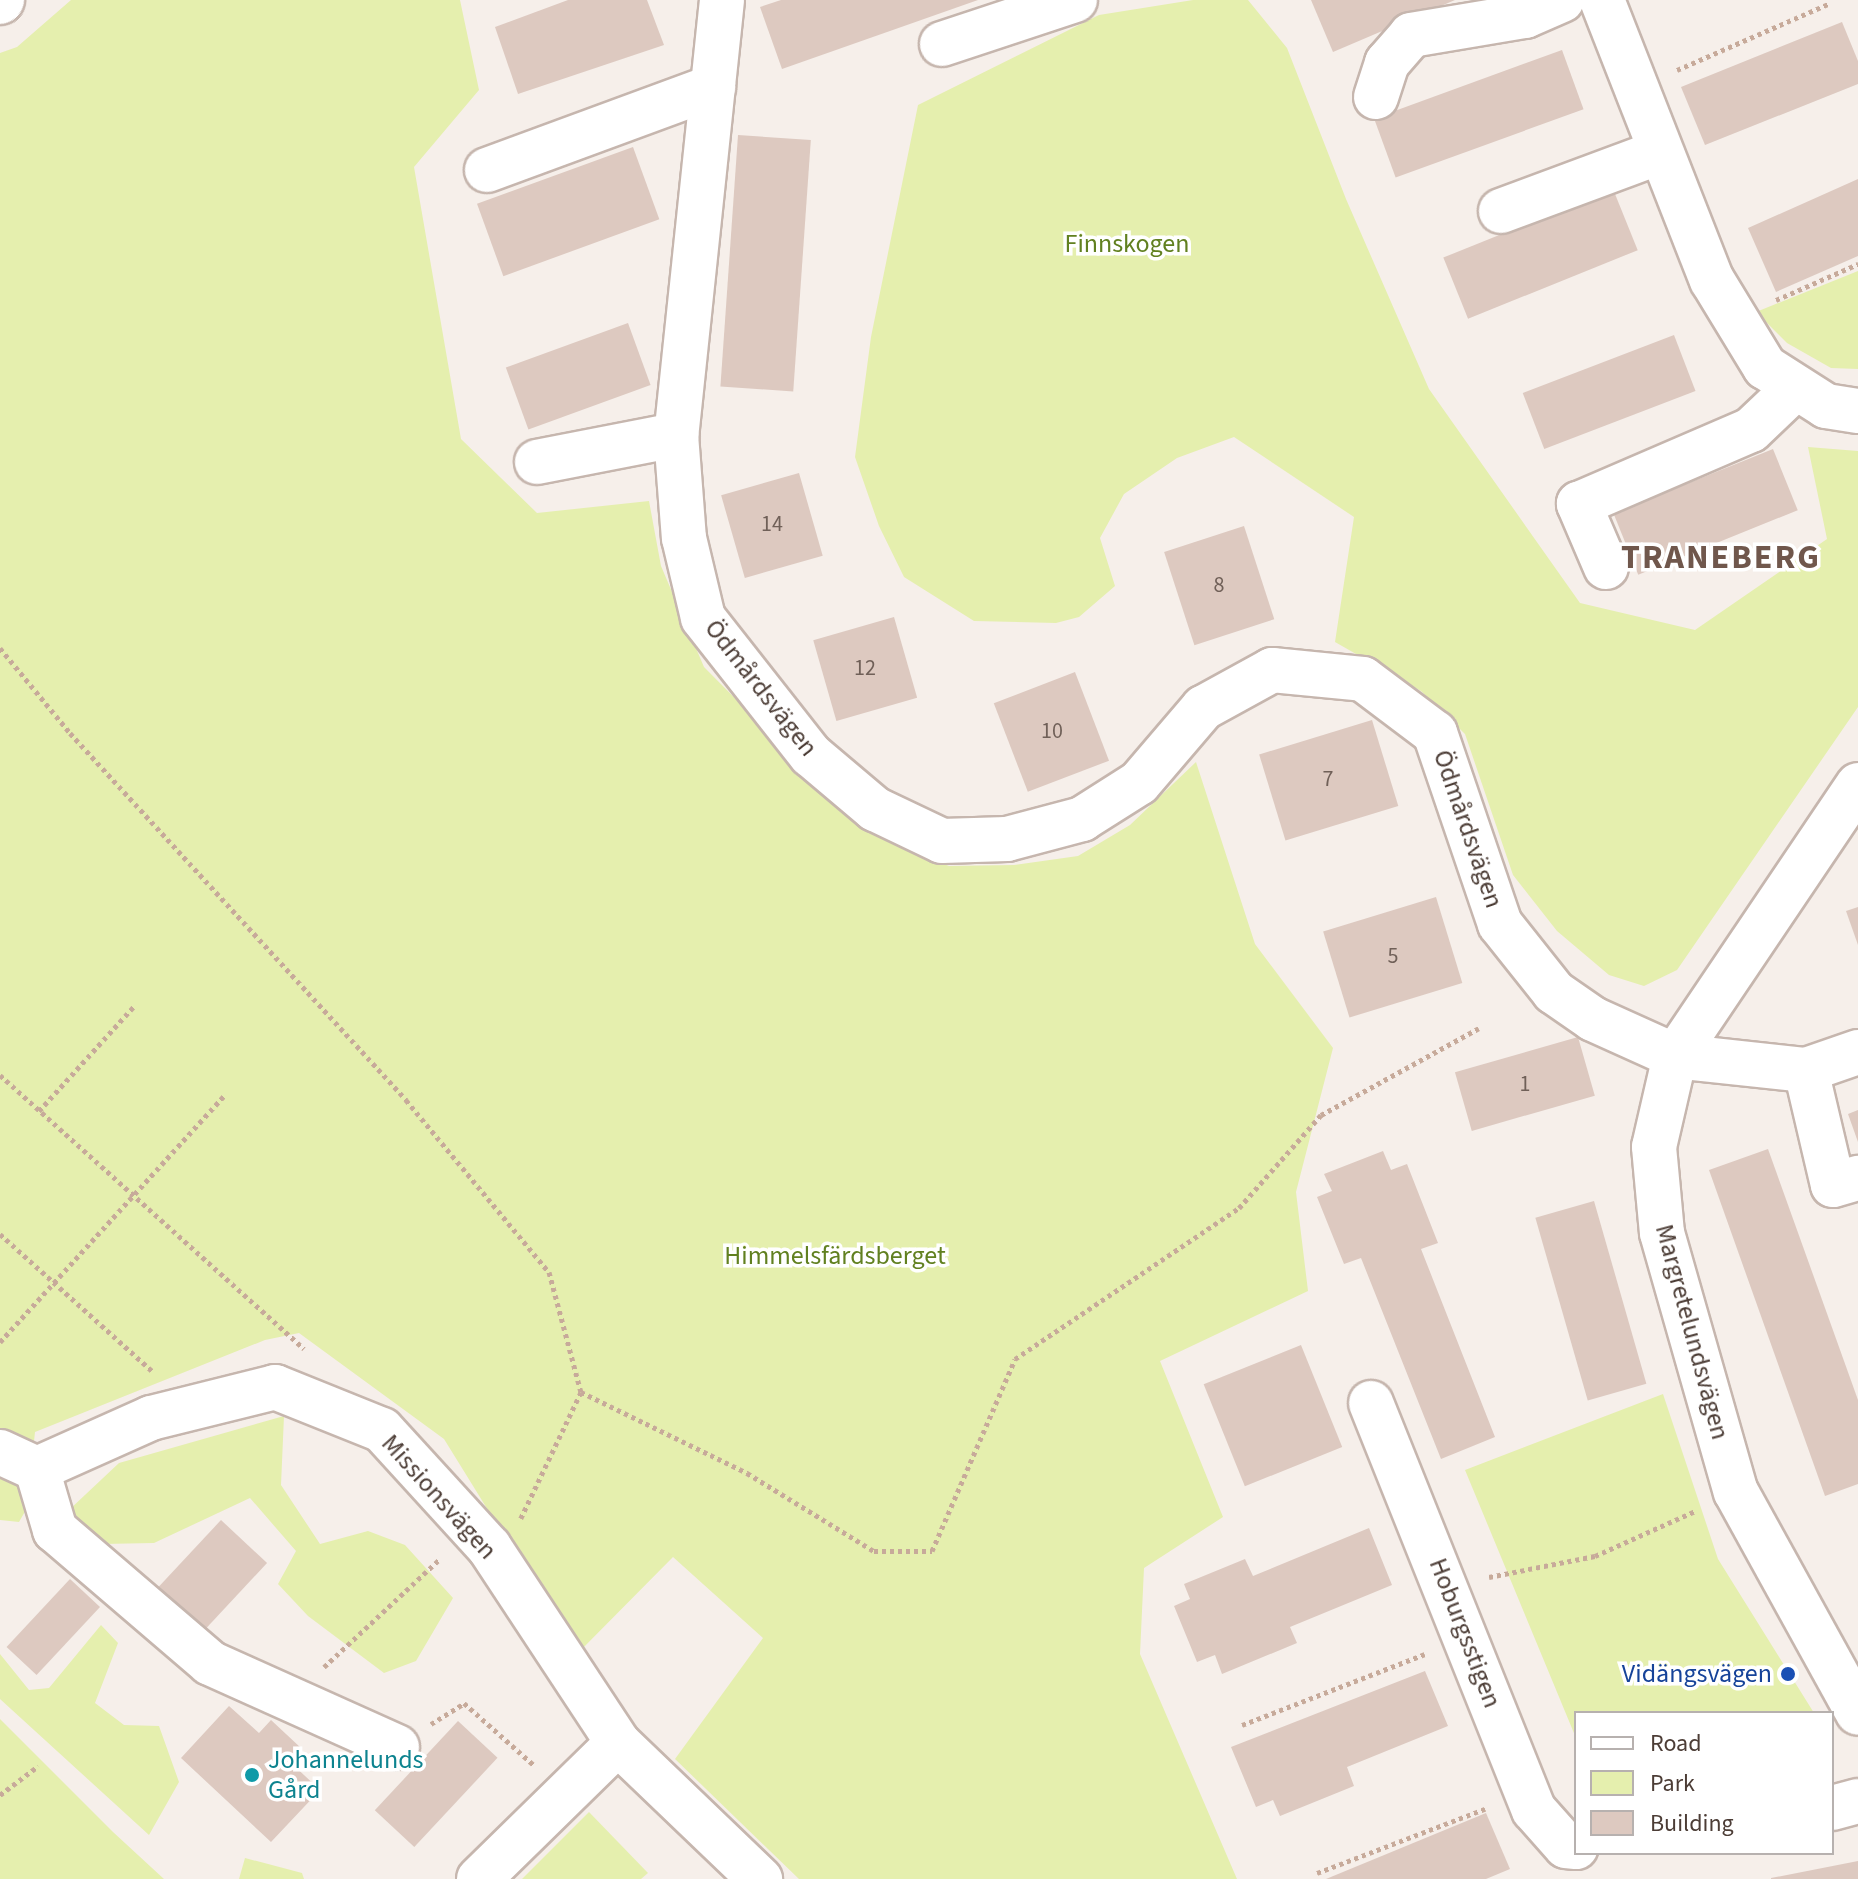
<!DOCTYPE html>
<html>
<head>
<meta charset="utf-8">
<style>
  body { margin:0 }
  #map { position:relative; width:1858px; height:1879px; overflow:hidden; background:#f6efea; font-family:"Source Sans 3",sans-serif }
  div>[style] { position:absolute }
  .green>* { inset:0; background:#e5efae }
  .building>* { inset:0; background:#ddc9c0; transform-origin:0 0 }
  .path>* { height:5px; margin-top:-2.5px; transform-origin:0; background:repeating-linear-gradient(90deg,#c7aa9a 0 4px,transparent 0 8px) }
  .roads { filter:drop-shadow(2px 0 #c6b6ae) drop-shadow(-2px 0 #c6b6ae) drop-shadow(0 2px #c6b6ae) drop-shadow(0 -2px #c6b6ae) }
  .minor>* { height:44px; margin:-22px; padding:0 22px; transform-origin:22px; border-radius:22px; background:#fff }
  .dots>* { width:22px; height:22px; translate:-50% -50%; box-sizing:border-box; border:4px solid #fff; border-radius:50% }
  span { translate:-50% -50%; white-space:nowrap; text-align:center; line-height:1.15; -webkit-text-stroke:7px #fff; paint-order:stroke }
  .number-label { font-size:22px; color:#706058 }
  .number-label span { -webkit-text-stroke-width:0 }
  .park-label { font-size:26px; color:#618020 }
  .street-label { font-size:26px; color:#4c3d36 }
  .transit-label { font-size:26px; color:#164399 }
  .right { translate:-100% -50%; text-align:right }
  .culture-label { font-size:26px; color:#0d838f }
  .left { translate:0 -50%; text-align:left }
  .district-label { font-size:34px; color:#70574c; font-weight:700; letter-spacing:2px }
  .legend { position:absolute; left:1574px; top:1711px; width:260px; height:144px; box-sizing:border-box; background:#fff; border:2px solid #b7b1af; margin:0; padding:10px 14px; list-style:none; font-size:24px; color:#4c3d36 }
  .legend li { display:flex; align-items:center; gap:16px; height:40px }
  .legend b { width:40px; border:2px solid #b7b1af }
</style>
</head>
<body>
<div id="map">
  <div class="green">
    <div style="clip-path:polygon(71px 0,460px 0,479px 90px,414px 167px,461px 439px,537px 513px,649px 501px,661px 566px,704px 667px,843px 807px,907px 850px,949px 866px,1014px 865px,1078px 856px,1130px 825px,1196px 762px,1255px 944px,1333px 1048px,1296px 1192px,1308px 1291px,1160px 1361px,1223px 1517px,1144px 1568px,1140px 1654px,1237px 1879px,799px 1879px,675px 1759px,763px 1638px,673px 1557px,577px 1654px,444px 1439px,299px 1333px,265px 1340px,35px 1432px,27px 1508px,19px 1522px,0 1520px,0 53px,17px 47px)"></div>
    <div style="clip-path:polygon(1193px 0,1248px 0,1287px 48px,1346px 199px,1429px 389px,1580px 603px,1695px 630px,1827px 539px,1808px 447px,1858px 451px,1858px 707px,1677px 970px,1644px 986px,1609px 975px,1557px 931px,1513px 875px,1465px 734px,1421px 691px,1335px 642px,1354px 517px,1234px 437px,1177px 458px,1124px 494px,1100px 538px,1115px 586px,1079px 617px,1056px 623px,974px 621px,904px 577px,879px 526px,855px 457px,871px 337px,918px 105px,1099px 15px)"></div>
    <div style="clip-path:polygon(1858px 271px,1858px 369px,1831px 368px,1787px 343px,1756px 312px)"></div>
    <div style="clip-path:polygon(1663px 1394px,1718px 1559px,1814px 1713px,1576px 1713px,1576px 1738px,1465px 1470px)"></div>
    <div style="clip-path:polygon(284px 1416px,281px 1485px,320px 1544px,368px 1531px,405px 1545px,453px 1598px,416px 1661px,384px 1673px,308px 1616px,278px 1584px,296px 1551px,250px 1498px,154px 1543px,102px 1544px,69px 1510px,119px 1463px)"></div>
    <div style="clip-path:polygon(101px 1625px,118px 1643px,95px 1703px,124px 1725px,159px 1726px,179px 1782px,149px 1835px,0 1699px,0 1654px,29px 1690px,49px 1688px)"></div>
    <div style="clip-path:polygon(0 1719px,113px 1832px,164px 1879px,0 1879px)"></div>
    <div style="clip-path:polygon(589px 1812px,648px 1873px,641px 1879px,522px 1879px)"></div>
    <div style="clip-path:polygon(245px 1858px,302px 1873px,304px 1879px,239px 1879px)"></div>
  </div>
  <div class="building">
    <div style="clip-path:polygon(568px 0,647px 0,664px 45px,518px 94px,495px 27px)"></div>
    <div style="clip-path:polygon(781px 0,978px 0,782px 69px,760px 7px)"></div>
    <div style="clip-path:polygon(1311px 0,1455px 0,1333px 52px)"></div>
    <div style="clip-path:polygon(1842px 22px,1858px 61px,1858px 84px,1705px 145px,1681px 87px)"></div>
    <div style="left:1562px;top:50px;width:63px;height:200px;rotate:70deg"></div>
    <div style="left:738px;top:135px;width:73px;height:252px;rotate:4deg"></div>
    <div style="left:633px;top:147px;width:77px;height:166px;rotate:70deg"></div>
    <div style="clip-path:polygon(1858px 179px,1858px 256px,1776px 292px,1748px 228px)"></div>
    <div style="left:1613px;top:189px;width:66px;height:183px;rotate:68deg"></div>
    <div style="left:628px;top:323px;width:66px;height:130px;rotate:70deg"></div>
    <div style="left:1674px;top:335px;width:60px;height:162px;rotate:69deg"></div>
    <div style="left:1773px;top:449px;width:66px;height:172px;rotate:68deg"></div>
    <div style="left:799px;top:473px;width:86px;height:81px;rotate:74deg"></div>
    <div style="left:1244px;top:526px;width:98px;height:84px;rotate:72deg"></div>
    <div style="left:894px;top:617px;width:84px;height:84px;rotate:74deg"></div>
    <div style="left:1075px;top:672px;width:95px;height:87px;rotate:69deg"></div>
    <div style="left:1372px;top:720px;width:90px;height:118px;rotate:73deg"></div>
    <div style="left:1436px;top:897px;width:90px;height:118px;rotate:73deg"></div>
    <div style="clip-path:polygon(1858px 907px,1858px 945px,1846px 911px)"></div>
    <div style="left:1578px;top:1037px;width:61px;height:128px;rotate:74deg"></div>
    <div style="clip-path:polygon(1858px 1110px,1858px 1142px,1848px 1114px)"></div>
    <div style="clip-path:polygon(1768px 1149px,1858px 1400px,1858px 1484px,1825px 1496px,1709px 1170px)"></div>
    <div style="clip-path:polygon(1383px 1151px,1391px 1170px,1407px 1164px,1438px 1243px,1421px 1249px,1495px 1437px,1441px 1459px,1361px 1258px,1344px 1264px,1317px 1197px,1332px 1191px,1324px 1174px)"></div>
    <div style="left:1594px;top:1201px;width:190px;height:61px;rotate:74deg"></div>
    <div style="left:1301px;top:1345px;width:110px;height:105px;rotate:68deg"></div>
    <div style="left:221px;top:1520px;width:63px;height:106px;rotate:43deg"></div>
    <div style="clip-path:polygon(1369px 1528px,1392px 1585px,1290px 1627px,1297px 1643px,1222px 1674px,1215px 1655px,1197px 1662px,1174px 1606px,1190px 1599px,1184px 1584px,1245px 1559px,1253px 1576px)"></div>
    <div style="left:70px;top:1579px;width:41px;height:93px;rotate:43deg"></div>
    <div style="clip-path:polygon(1425px 1671px,1448px 1726px,1347px 1767px,1354px 1786px,1280px 1816px,1273px 1800px,1256px 1807px,1231px 1747px)"></div>
    <div style="clip-path:polygon(229px 1706px,259px 1733px,271px 1720px,301px 1748px,289px 1761px,320px 1790px,271px 1842px,181px 1758px)"></div>
    <div style="left:458px;top:1721px;width:54px;height:122px;rotate:43deg"></div>
    <div style="clip-path:polygon(1486px 1813px,1510px 1869px,1486px 1879px,1326px 1879px)"></div>
    <div style="clip-path:polygon(1858px 1861px,1858px 1879px,1771px 1879px,1771px 1878px)"></div>
  </div>
  <div class="path">
    <div style="left:1677px;top:70px;width:165px;rotate:-23.6deg"></div>
    <div style="left:1776px;top:300px;width:90px;rotate:-23.7deg"></div>
    <div style="left:0;top:648px;width:110px;rotate:50.5deg"></div>
    <div style="left:70px;top:733px;width:498px;rotate:47.5deg"></div>
    <div style="left:406px;top:1100px;width:224px;rotate:50.3deg"></div>
    <div style="left:549px;top:1272px;width:124px;rotate:75.1deg"></div>
    <div style="left:581px;top:1392px;width:140px;rotate:115.5deg"></div>
    <div style="left:0;top:1075px;width:409px;rotate:42deg"></div>
    <div style="left:39px;top:1111px;width:143px;rotate:-47.8deg"></div>
    <div style="left:0;top:1234px;width:206px;rotate:42deg"></div>
    <div style="left:0;top:1342px;width:334px;rotate:-47.7deg"></div>
    <div style="left:581px;top:1392px;width:185px;rotate:26deg"></div>
    <div style="left:747px;top:1473px;width:149px;rotate:31.6deg"></div>
    <div style="left:874px;top:1551px;width:58px"></div>
    <div style="left:932px;top:1551px;width:209px;rotate:-66.6deg"></div>
    <div style="left:1015px;top:1359px;width:270px;rotate:-34deg"></div>
    <div style="left:1239px;top:1208px;width:124px;rotate:-48.6deg"></div>
    <div style="left:1321px;top:1115px;width:180px;rotate:-28.8deg"></div>
    <div style="left:1489px;top:1577px;width:108px;rotate:-11.2deg"></div>
    <div style="left:1595px;top:1556px;width:110px;rotate:-24.2deg"></div>
    <div style="left:324px;top:1667px;width:158px;rotate:-43deg"></div>
    <div style="left:431px;top:1724px;width:39px;rotate:-32deg"></div>
    <div style="left:464px;top:1703px;width:95px;rotate:41.6deg"></div>
    <div style="left:1242px;top:1725px;width:196px;rotate:-21.2deg"></div>
    <div style="left:0;top:1795px;width:48px;rotate:-37.3deg"></div>
    <div style="left:1317px;top:1873px;width:180px;rotate:-20.9deg"></div>
  </div>
  <div class="roads">
    <div class="minor">
      <div style="left:722px;top:0;width:437px;rotate:96deg"></div>
      <div style="left:676px;top:435px;width:103px;rotate:85.6deg"></div>
      <div style="left:684px;top:538px;width:82px;rotate:76.6deg"></div>
      <div style="left:703px;top:618px;width:174px;rotate:51.8deg"></div>
      <div style="left:811px;top:755px;width:84px;rotate:40.2deg"></div>
      <div style="left:875px;top:809px;width:74px;rotate:25.5deg"></div>
      <div style="left:942px;top:841px;width:65px;rotate:-1.8deg"></div>
      <div style="left:1007px;top:839px;width:78px;rotate:-14.9deg"></div>
      <div style="left:1082px;top:819px;width:67px;rotate:-32.3deg"></div>
      <div style="left:1139px;top:783px;width:99px;rotate:-49.5deg"></div>
      <div style="left:1203px;top:708px;width:79px;rotate:-28.8deg"></div>
      <div style="left:1272px;top:670px;width:91px;rotate:5.6deg"></div>
      <div style="left:1363px;top:679px;width:90px;rotate:36.9deg"></div>
      <div style="left:1435px;top:733px;width:202px;rotate:71.2deg"></div>
      <div style="left:1500px;top:924px;width:87px;rotate:51.5deg"></div>
      <div style="left:1554px;top:992px;width:47px;rotate:34.7deg"></div>
      <div style="left:1593px;top:1019px;width:90px;rotate:24.3deg"></div>
      <div style="left:1675px;top:1056px;width:132px;rotate:6.1deg"></div>
      <div style="left:1806px;top:1070px;width:55px;rotate:-19.1deg"></div>
      <div style="left:1602px;top:0;width:301px;rotate:68.6deg"></div>
      <div style="left:1712px;top:280px;width:102px;rotate:58.7deg"></div>
      <div style="left:1765px;top:367px;width:72px;rotate:32.6deg"></div>
      <div style="left:1826px;top:406px;width:32px;rotate:9deg"></div>
      <div style="left:0;top:2px;width:3px;rotate:-45deg"></div>
      <div style="left:942px;top:44px;width:140px;rotate:-18.3deg"></div>
      <div style="left:1376px;top:97px;width:36px;rotate:-72deg"></div>
      <div style="left:1387px;top:63px;width:37px;rotate:-49deg"></div>
      <div style="left:1411px;top:35px;width:116px;rotate:-9.5deg"></div>
      <div style="left:1525px;top:16px;width:40px;rotate:-23.4deg"></div>
      <div style="left:487px;top:170px;width:241px;rotate:-20.2deg"></div>
      <div style="left:1501px;top:211px;width:170px;rotate:-20.4deg"></div>
      <div style="left:537px;top:462px;width:142px;rotate:-11deg"></div>
      <div style="left:1606px;top:567px;width:69px;rotate:-113.2deg"></div>
      <div style="left:1579px;top:504px;width:187px;rotate:-23.3deg"></div>
      <div style="left:1751px;top:430px;width:59px;rotate:-43.6deg"></div>
      <div style="left:1858px;top:785px;width:327px;rotate:124deg"></div>
      <div style="left:1675px;top:1056px;width:93px;rotate:103deg"></div>
      <div style="left:1654px;top:1147px;width:86px;rotate:84.7deg"></div>
      <div style="left:1662px;top:1233px;width:269px;rotate:74.1deg"></div>
      <div style="left:1736px;top:1492px;width:252px;rotate:61.1deg"></div>
      <div style="left:1806px;top:1070px;width:118px;rotate:76.8deg"></div>
      <div style="left:1833px;top:1185px;width:26px;rotate:-16deg"></div>
      <div style="left:1371px;top:1403px;width:438px;rotate:68.2deg"></div>
      <div style="left:1534px;top:1810px;width:48px;rotate:48.4deg"></div>
      <div style="left:1566px;top:1846px;width:10px;rotate:6deg"></div>
      <div style="left:0;top:1452px;width:41px;rotate:24.7deg"></div>
      <div style="left:37px;top:1469px;width:125px;rotate:-24.1deg"></div>
      <div style="left:151px;top:1418px;width:128px;rotate:-14deg"></div>
      <div style="left:275px;top:1387px;width:115px;rotate:21.9deg"></div>
      <div style="left:382px;top:1430px;width:159px;rotate:47.6deg"></div>
      <div style="left:489px;top:1547px;width:235px;rotate:56.6deg"></div>
      <div style="left:618px;top:1743px;width:197px;rotate:43.8deg"></div>
      <div style="left:37px;top:1469px;width:64px;rotate:73.6deg"></div>
      <div style="left:55px;top:1530px;width:204px;rotate:40.6deg"></div>
      <div style="left:210px;top:1663px;width:205px;rotate:24.2deg"></div>
      <div style="left:1832px;top:1808px;width:27px;rotate:-15deg"></div>
      <div style="left:479px;top:1879px;width:194px;rotate:-44.4deg"></div>
    </div>
  </div>
  <div class="dots">
    <div style="left:1788px;top:1674px;background:#1a4fb4"></div>
    <div style="left:252px;top:1775px;background:#0f9aa8"></div>
  </div>
  <div class="number-label">
    <span style="left:772px;top:525px">14</span>
    <span style="left:1219px;top:586px">8</span>
    <span style="left:865px;top:669px">12</span>
    <span style="left:1052px;top:732px">10</span>
    <span style="left:1328px;top:780px">7</span>
    <span style="left:1393px;top:957px">5</span>
    <span style="left:1525px;top:1085px">1</span>
  </div>
  <div class="park-label">
    <span style="left:1127px;top:244px">Finnskogen</span>
    <span style="left:835px;top:1256px">Himmelsfärdsberget</span>
  </div>
  <div class="street-label">
    <span style="left:761px;top:688px;rotate:52deg">Ödmårdsvägen</span>
    <span style="left:1468px;top:829px;rotate:71deg">Ödmårdsvägen</span>
    <span style="left:1692px;top:1332px;rotate:75deg">Margretelundsvägen</span>
    <span style="left:439px;top:1497px;rotate:48deg">Missionsvägen</span>
    <span style="left:1465px;top:1633px;rotate:69deg">Hoburgsstigen</span>
  </div>
  <div class="transit-label">
    <span class="right" style="left:1772px;top:1674px">Vidängsvägen</span>
  </div>
  <div class="culture-label">
    <span class="left" style="left:268px;top:1775px">Johannelunds<br>Gård</span>
  </div>
  <div class="district-label">
    <span style="left:1721px;top:558px">TRANEBERG</span>
  </div>
  <ul class="legend">
  <li><b style="height:10px;background:#fff"></b>Road</li>
  <li><b style="height:22px;background:#e5efae"></b>Park</li>
  <li><b style="height:22px;background:#ddc9c0"></b>Building</li>
  </ul>
</div>
</body>
</html>
